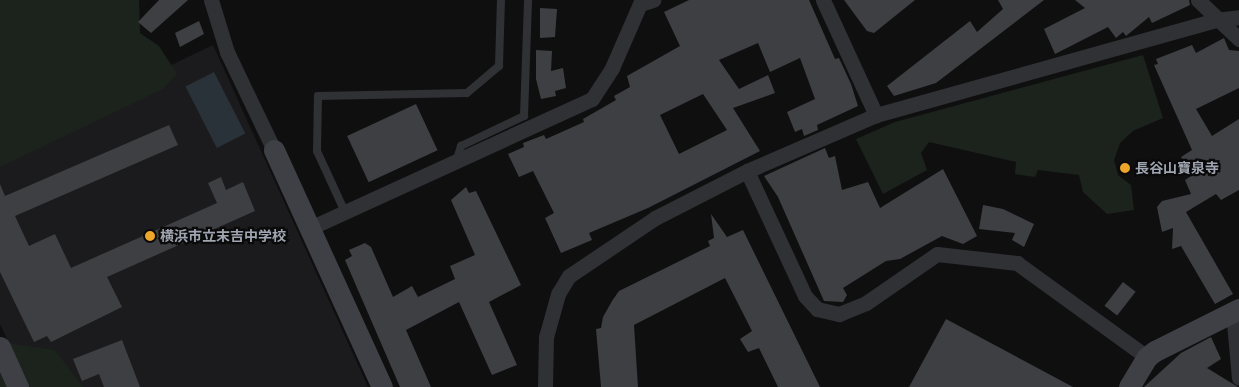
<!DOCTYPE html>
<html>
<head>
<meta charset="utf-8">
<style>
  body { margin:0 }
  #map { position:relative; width:1239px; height:387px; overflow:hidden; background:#0f0f10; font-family:"Archivo Narrow","Noto Sans JP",sans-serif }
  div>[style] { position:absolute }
  .built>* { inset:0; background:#1b1b1d }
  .green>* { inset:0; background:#1b231c }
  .water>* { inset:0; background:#293238; transform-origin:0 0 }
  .building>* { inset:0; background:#3e3f43; transform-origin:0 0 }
  .lane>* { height:8px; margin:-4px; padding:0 4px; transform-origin:4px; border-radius:4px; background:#303135 }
  .street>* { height:15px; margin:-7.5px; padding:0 7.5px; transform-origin:7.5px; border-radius:7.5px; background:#303135 }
  .secondary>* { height:21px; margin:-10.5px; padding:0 10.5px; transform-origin:10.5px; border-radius:10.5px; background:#3e4045 }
  .dots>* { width:14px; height:14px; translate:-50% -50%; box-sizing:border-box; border:2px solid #0a0a0b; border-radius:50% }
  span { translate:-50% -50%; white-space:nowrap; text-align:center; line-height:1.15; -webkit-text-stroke:4.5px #0a0a0b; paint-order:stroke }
  .poi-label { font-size:14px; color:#a0a6b1; font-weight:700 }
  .left { translate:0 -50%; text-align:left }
</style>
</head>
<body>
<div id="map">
  <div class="built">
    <div style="clip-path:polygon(213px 45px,368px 387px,29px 387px,0 324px,0 147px)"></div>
  </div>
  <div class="green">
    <div style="clip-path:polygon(0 0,139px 0,140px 33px,159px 46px,177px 74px,163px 89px,0 167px)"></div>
    <div style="clip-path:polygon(1143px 55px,1163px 118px,1133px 131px,1120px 143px,1114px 160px,1118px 175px,1131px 185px,1134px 210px,1107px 214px,1083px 192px,1079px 175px,1038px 170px,1035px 177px,1015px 174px,1016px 162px,929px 142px,921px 153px,927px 170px,883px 194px,856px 139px,895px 122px)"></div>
    <div style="clip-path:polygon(0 342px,55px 350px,83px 387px,0 387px)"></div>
  </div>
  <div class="water">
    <div style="left:214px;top:72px;width:69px;height:32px;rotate:63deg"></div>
  </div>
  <div class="building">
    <div style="clip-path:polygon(159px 0,188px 0,151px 33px,138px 22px)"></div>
    <div style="clip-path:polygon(evenodd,689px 0,809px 0,835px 59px,839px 58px,851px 84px,858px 106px,817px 125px,818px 130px,804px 136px,802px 129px,795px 132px,787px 112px,815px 99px,800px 58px,770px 72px,758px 43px,719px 60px,739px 89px,768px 75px,775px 93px,733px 108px,760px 151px,648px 208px,589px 233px,592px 240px,561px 253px,545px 218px,554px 213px,533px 171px,519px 177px,508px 154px,524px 147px,523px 143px,544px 135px,546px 139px,584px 122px,583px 119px,616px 100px,614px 96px,630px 87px,627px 76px,680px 46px,664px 12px,689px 0,703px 94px,727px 130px,679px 154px,660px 115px,703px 94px)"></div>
    <div style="clip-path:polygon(844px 0,915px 0,874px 33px,867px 31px)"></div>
    <div style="clip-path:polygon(998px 0,1044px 0,936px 83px,894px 96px,887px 86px,970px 21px,977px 32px,1003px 9px)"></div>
    <div style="clip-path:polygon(1075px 0,1189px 0,1190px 5px,1152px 23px,1149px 17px,1126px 36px,1123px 32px,1116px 38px,1108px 27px,1055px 54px,1044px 29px,1085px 8px)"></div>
    <div style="clip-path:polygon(540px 8px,557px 9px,555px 37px,540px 38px)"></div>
    <div style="clip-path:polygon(199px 21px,204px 34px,180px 47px,175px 33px)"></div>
    <div style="clip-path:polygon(1224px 38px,1229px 50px,1239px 51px,1239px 88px,1196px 109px,1212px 136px,1239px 119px,1239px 190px,1221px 200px,1216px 194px,1186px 212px,1233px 294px,1215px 304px,1181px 246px,1172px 249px,1173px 228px,1162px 232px,1157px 207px,1162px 201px,1191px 194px,1185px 180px,1191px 176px,1181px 157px,1192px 150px,1154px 65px,1158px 64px,1156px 59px,1192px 45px,1196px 53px)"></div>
    <div style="clip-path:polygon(536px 50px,552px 51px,551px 71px,563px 68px,566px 88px,555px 91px,556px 96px,541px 99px,536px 79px)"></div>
    <div style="left:416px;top:104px;width:51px;height:76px;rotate:65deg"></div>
    <div style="clip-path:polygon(169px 125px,178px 145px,15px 216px,29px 246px,55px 234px,71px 268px,217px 203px,208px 183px,221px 177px,226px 190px,243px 182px,255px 211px,107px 277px,122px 307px,51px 342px,47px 336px,34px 342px,0 272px,0 184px,5px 196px)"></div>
    <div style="clip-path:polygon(825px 148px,829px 158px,835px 156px,842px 190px,868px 182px,880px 208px,943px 169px,977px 236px,963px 244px,942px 236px,900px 259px,886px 261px,843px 288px,847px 295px,843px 302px,824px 301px,778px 197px,764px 176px)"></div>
    <div style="clip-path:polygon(466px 187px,469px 193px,476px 191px,521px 285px,489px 302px,517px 365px,492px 375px,459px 302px,406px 330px,431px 387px,400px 387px,345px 260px,352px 256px,349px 250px,365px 243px,371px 247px,393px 297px,412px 286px,418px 297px,455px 279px,450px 266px,475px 255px,451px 200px)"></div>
    <div style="clip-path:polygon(983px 205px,1003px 209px,1034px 224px,1024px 247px,1012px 240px,1015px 233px,979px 229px)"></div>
    <div style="clip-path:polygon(711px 214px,727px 237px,743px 230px,820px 387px,778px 387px,759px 348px,748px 352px,740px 339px,752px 331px,725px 278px,634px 325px,638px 387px,601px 387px,596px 329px,601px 328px,603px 317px,612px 301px,619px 291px,710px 246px,708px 241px,714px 238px)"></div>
    <div style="left:1123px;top:282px;width:16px;height:30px;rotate:38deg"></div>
    <div style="clip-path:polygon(946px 319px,1073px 387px,909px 387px)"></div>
    <div style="clip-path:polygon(1211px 337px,1221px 359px,1207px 368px,1238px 387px,1144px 387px,1181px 353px)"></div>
    <div style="clip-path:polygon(122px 340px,140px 387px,104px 387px,99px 374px,82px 381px,73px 359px)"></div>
  </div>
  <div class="lane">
    <div style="left:457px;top:159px;width:14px;rotate:-73deg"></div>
    <div style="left:461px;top:146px;width:70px;rotate:-25.5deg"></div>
    <div style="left:524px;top:116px;width:116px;rotate:-88deg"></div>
    <div style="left:345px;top:212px;width:67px;rotate:-114.7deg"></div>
    <div style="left:317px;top:151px;width:55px;rotate:-89deg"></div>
    <div style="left:318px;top:96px;width:149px;rotate:-1.2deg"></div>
    <div style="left:467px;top:93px;width:42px;rotate:-40.2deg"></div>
    <div style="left:499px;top:66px;width:66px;rotate:-88.3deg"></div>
  </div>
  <div class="street">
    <div style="left:211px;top:0;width:54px;rotate:72.9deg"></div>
    <div style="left:227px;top:52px;width:109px;rotate:64.4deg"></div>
    <div style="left:823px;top:0;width:127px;rotate:65.3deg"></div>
    <div style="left:1198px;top:0;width:57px;rotate:43.6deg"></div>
    <div style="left:747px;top:171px;width:138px;rotate:65.1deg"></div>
    <div style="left:805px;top:296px;width:18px;rotate:47deg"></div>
    <div style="left:817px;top:309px;width:23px;rotate:13deg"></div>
    <div style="left:839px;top:314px;width:29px;rotate:-22deg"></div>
    <div style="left:866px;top:303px;width:86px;rotate:-34.6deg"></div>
    <div style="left:937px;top:254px;width:81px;rotate:6.4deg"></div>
    <div style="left:1017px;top:263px;width:160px;rotate:35.9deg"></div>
    <div style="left:310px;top:228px;width:310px;rotate:-24.6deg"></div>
    <div style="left:592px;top:99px;width:37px;rotate:-57deg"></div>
    <div style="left:612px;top:68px;width:70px;rotate:-66.4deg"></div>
    <div style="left:640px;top:4px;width:14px;rotate:-17deg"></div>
    <div style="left:1233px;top:312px;width:66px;rotate:84.8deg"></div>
    <div style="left:545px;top:387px;width:50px;rotate:-88.9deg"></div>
    <div style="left:546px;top:337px;width:45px;rotate:-74.4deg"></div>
    <div style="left:558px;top:294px;width:21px;rotate:-59deg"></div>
    <div style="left:569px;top:276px;width:104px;rotate:-34deg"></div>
    <div style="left:655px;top:218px;width:103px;rotate:-27.1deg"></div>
    <div style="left:747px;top:171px;width:141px;rotate:-23.5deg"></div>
    <div style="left:876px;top:115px;width:353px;rotate:-15.6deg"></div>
    <div style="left:1216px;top:20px;width:23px;rotate:-7deg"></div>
  </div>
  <div class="secondary">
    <div style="left:274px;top:150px;width:260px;rotate:65.5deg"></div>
    <div style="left:0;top:347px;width:44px;rotate:65.8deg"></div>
    <div style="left:1129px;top:387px;width:35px;rotate:-59deg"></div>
    <div style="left:1147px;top:357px;width:10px;rotate:-37deg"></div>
    <div style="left:1155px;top:351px;width:94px;rotate:-26.6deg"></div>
  </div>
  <div class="dots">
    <div style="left:1125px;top:168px;background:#eda62a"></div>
    <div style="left:150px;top:236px;background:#eda62a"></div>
  </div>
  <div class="poi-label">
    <span class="left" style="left:1135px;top:168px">長谷山寶泉寺</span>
    <span class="left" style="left:160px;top:236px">横浜市立末吉中学校</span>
  </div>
</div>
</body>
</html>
